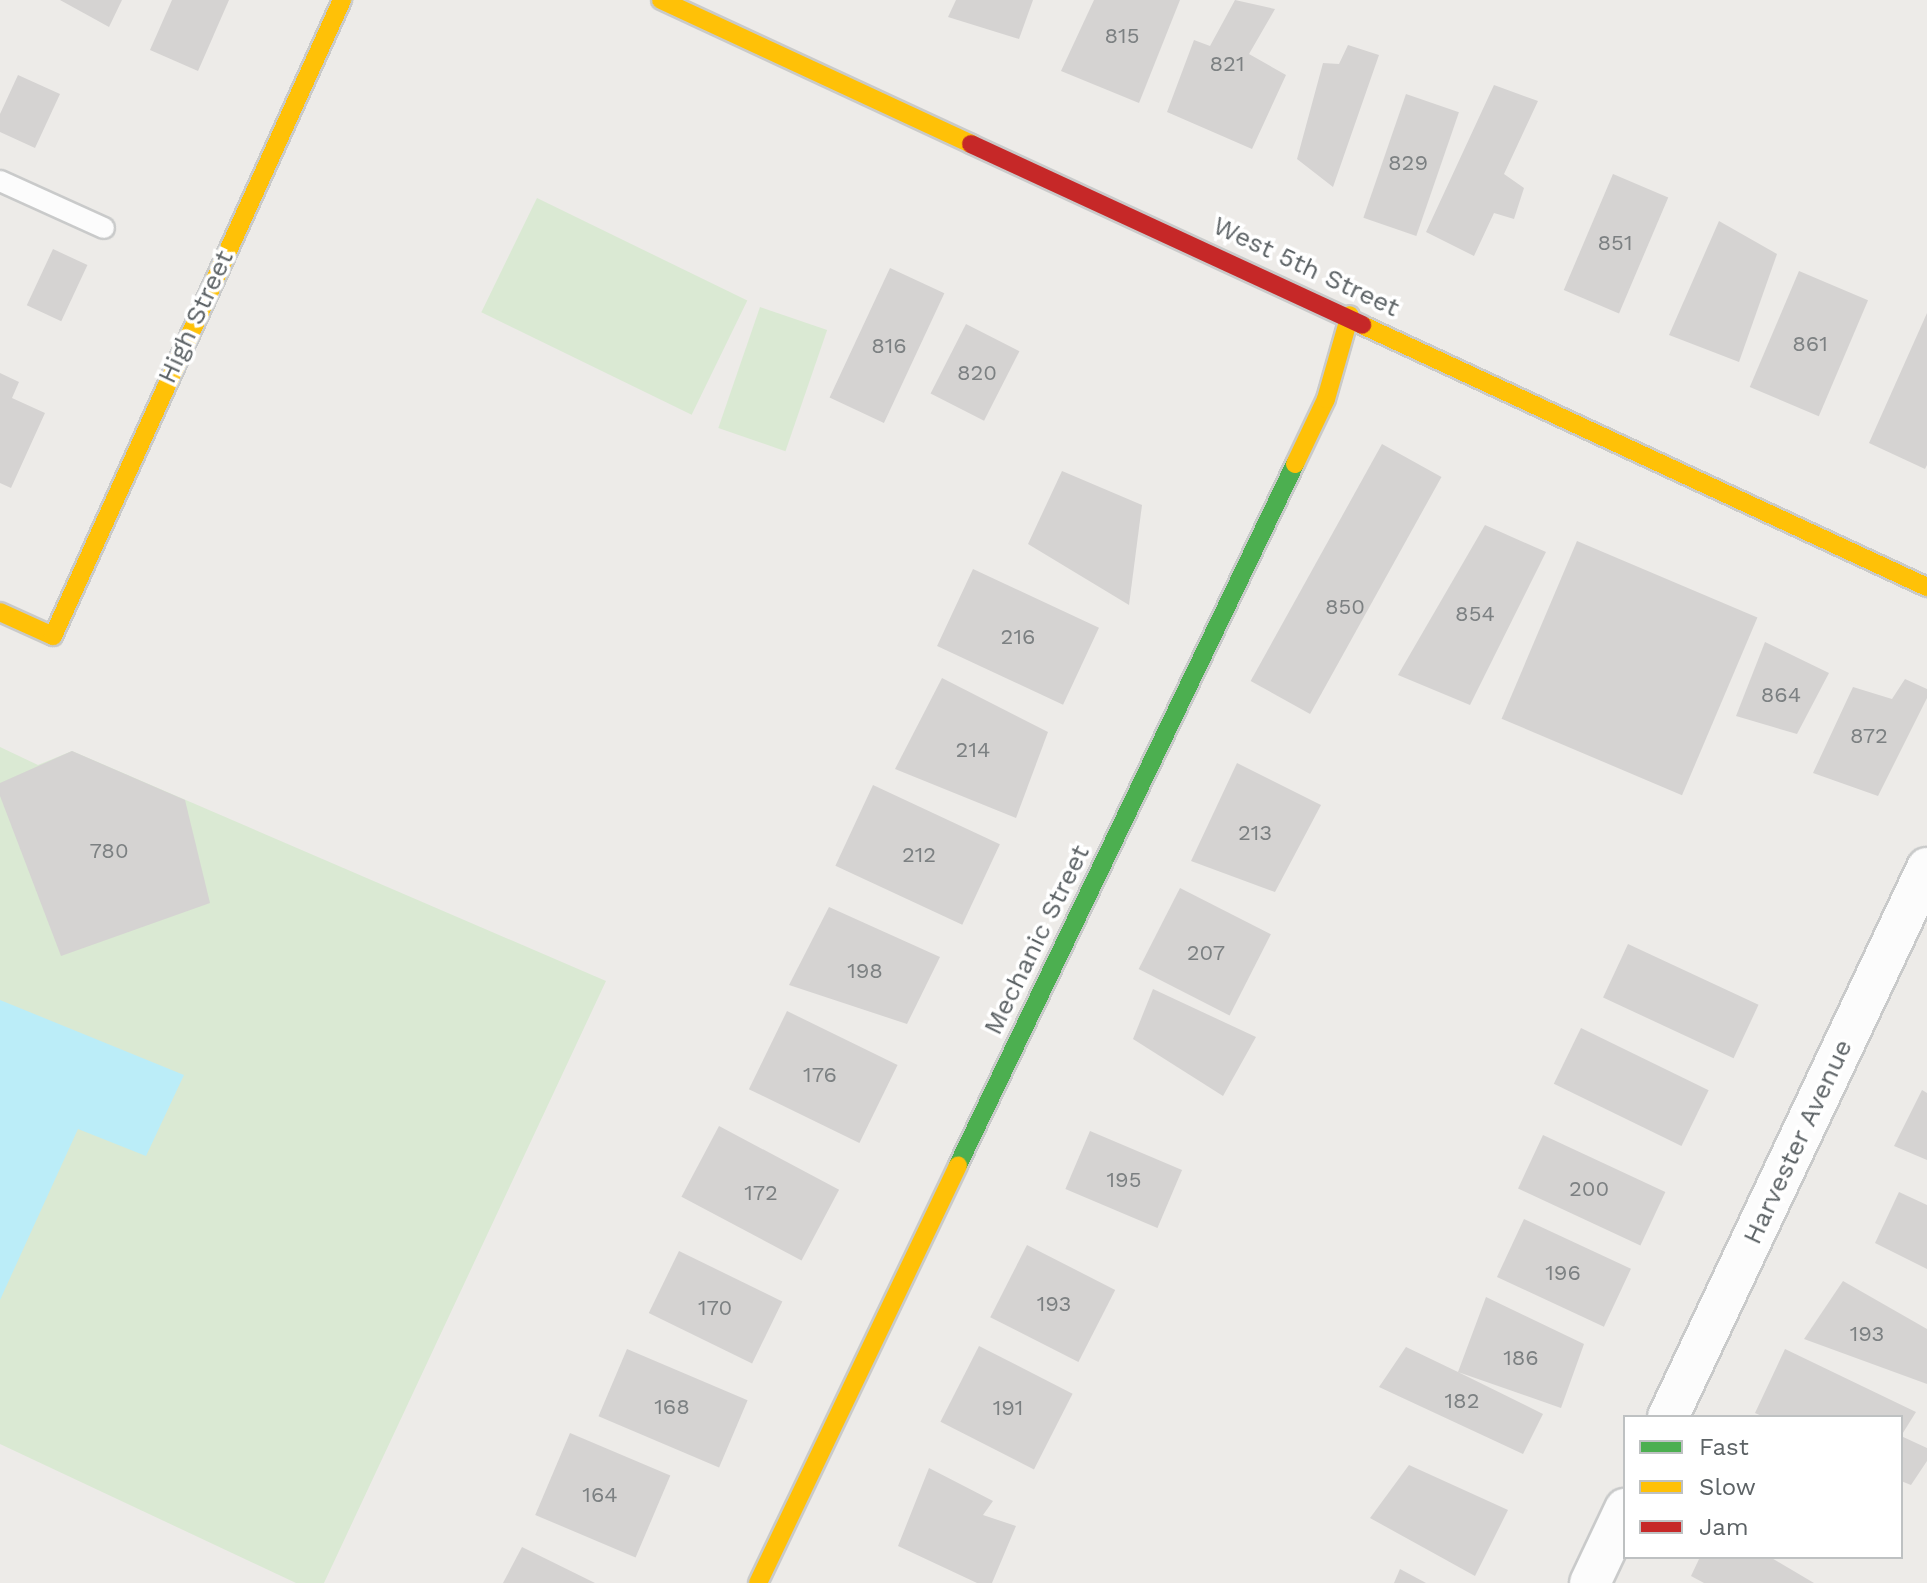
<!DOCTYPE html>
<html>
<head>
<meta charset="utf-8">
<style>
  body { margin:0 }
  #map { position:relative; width:1927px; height:1583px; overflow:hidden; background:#edebe8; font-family:"Work Sans",sans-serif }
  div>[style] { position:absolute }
  .green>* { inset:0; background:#dae9d3; transform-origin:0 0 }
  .water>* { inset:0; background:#bbedf8 }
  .building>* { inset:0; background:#d5d3d2; transform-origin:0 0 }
  .roads { filter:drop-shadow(2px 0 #c9caca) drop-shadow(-2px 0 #c9caca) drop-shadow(0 2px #c9caca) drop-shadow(0 -2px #c9caca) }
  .lane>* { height:20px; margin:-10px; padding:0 10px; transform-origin:10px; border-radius:10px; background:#fcfcfc }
  .street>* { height:40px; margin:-20px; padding:0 20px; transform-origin:20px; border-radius:20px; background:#fcfcfc }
  .fast>* { height:18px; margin:-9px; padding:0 9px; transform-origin:9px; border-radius:9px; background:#4caf50 }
  .slow>* { height:18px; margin:-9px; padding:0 9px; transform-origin:9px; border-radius:9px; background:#ffc107 }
  .jam>* { height:18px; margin:-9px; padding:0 9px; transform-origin:9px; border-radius:9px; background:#c62828 }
  span { translate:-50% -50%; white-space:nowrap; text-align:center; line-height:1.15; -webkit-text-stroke:7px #fff; paint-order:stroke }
  .number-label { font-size:22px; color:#7c8082 }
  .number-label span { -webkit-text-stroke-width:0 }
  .street-label { font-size:26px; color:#5d6366 }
  .legend { position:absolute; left:1623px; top:1415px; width:280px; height:144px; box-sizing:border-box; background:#fff; border:2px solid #bec1c2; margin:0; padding:10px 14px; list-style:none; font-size:24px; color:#5d6366 }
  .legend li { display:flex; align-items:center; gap:16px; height:40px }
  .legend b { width:40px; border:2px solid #bec1c2 }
</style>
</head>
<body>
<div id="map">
  <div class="green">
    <div style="left:537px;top:198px;width:234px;height:127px;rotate:26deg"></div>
    <div style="left:760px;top:307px;width:71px;height:128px;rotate:19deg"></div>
    <div style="clip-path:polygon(0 747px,38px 765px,72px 751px,606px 981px,324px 1583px,296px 1583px,0 1444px)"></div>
  </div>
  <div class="water">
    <div style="clip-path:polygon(0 1000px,184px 1075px,146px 1156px,78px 1129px,0 1300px)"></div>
  </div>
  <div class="building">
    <div style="clip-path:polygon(60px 0,122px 0,109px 27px)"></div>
    <div style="clip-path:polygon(172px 0,229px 0,198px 71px,150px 50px)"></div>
    <div style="clip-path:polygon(956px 0,1033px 0,1019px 39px,948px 17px)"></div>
    <div style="clip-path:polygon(1094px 0,1180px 0,1139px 103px,1061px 71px)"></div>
    <div style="clip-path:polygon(1235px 0,1275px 9px,1249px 54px,1286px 75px,1252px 149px,1167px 112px,1194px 40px,1210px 46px)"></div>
    <div style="clip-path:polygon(1348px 45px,1379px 55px,1333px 187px,1297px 159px,1323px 63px,1339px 64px)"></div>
    <div style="clip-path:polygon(18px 75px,60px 94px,35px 148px,0 132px,0 114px)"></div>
    <div style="clip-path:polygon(1494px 85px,1538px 101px,1504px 174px,1524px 188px,1514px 219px,1494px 213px,1474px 256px,1426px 232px)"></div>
    <div style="left:1406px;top:94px;width:56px;height:131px;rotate:19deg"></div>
    <div style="left:1613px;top:174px;width:60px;height:126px;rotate:23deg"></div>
    <div style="clip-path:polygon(1719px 221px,1777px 254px,1739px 362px,1669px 335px)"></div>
    <div style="left:53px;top:249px;width:38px;height:62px;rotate:25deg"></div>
    <div style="left:890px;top:268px;width:60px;height:143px;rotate:25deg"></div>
    <div style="left:1799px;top:271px;width:75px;height:126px;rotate:23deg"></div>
    <div style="clip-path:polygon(1927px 313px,1927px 465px,1925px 469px,1869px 443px)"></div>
    <div style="left:966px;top:324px;width:60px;height:78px;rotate:27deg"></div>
    <div style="clip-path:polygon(0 373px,19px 382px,12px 398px,45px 413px,11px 488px,0 483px)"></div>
    <div style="left:1382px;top:444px;width:68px;height:271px;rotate:29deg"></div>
    <div style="clip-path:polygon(1062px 471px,1142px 505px,1129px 605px,1028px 544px)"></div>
    <div style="clip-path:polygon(1485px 525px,1546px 552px,1470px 705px,1398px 675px)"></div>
    <div style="left:1577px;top:541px;width:196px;height:193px;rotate:23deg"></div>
    <div style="left:973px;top:569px;width:139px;height:85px;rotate:25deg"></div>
    <div style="clip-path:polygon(1765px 642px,1829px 673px,1797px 734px,1736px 716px)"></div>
    <div style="clip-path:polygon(942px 678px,1048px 732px,1016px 818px,895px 769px)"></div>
    <div style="clip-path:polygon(1905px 679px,1927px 689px,1927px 698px,1878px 796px,1813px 773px,1853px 687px,1892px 699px)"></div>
    <div style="clip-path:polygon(72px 751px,185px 800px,210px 903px,61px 956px,0 796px,0 783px)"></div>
    <div style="clip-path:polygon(1237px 763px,1321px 805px,1275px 892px,1191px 861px)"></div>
    <div style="left:873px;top:785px;width:140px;height:89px;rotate:25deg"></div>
    <div style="left:1180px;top:888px;width:102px;height:91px;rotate:27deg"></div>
    <div style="clip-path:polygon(829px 907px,940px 957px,907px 1024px,789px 985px)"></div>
    <div style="left:1628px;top:944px;width:144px;height:59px;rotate:25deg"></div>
    <div style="clip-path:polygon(1153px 989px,1256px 1037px,1223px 1096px,1133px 1039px)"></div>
    <div style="left:787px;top:1011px;width:123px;height:87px;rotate:26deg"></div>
    <div style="left:1581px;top:1028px;width:142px;height:62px;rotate:26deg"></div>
    <div style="clip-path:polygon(1922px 1090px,1927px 1093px,1927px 1160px,1894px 1146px)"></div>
    <div style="left:719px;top:1126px;width:136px;height:80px;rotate:28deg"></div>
    <div style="left:1090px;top:1131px;width:100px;height:63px;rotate:23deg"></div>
    <div style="left:1543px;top:1135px;width:135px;height:59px;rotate:25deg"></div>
    <div style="clip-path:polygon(1899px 1192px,1927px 1205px,1927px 1269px,1875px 1243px)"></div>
    <div style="left:1524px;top:1219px;width:118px;height:64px;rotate:25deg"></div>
    <div style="left:1027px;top:1245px;width:99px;height:81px;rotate:27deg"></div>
    <div style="left:679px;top:1251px;width:115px;height:69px;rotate:26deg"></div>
    <div style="clip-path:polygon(1843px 1281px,1927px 1329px,1927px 1384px,1804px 1339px)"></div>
    <div style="clip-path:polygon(1486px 1297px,1584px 1344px,1561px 1408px,1458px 1372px,1543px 1414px,1523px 1454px,1379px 1387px,1406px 1347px,1458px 1372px)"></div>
    <div style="left:979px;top:1346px;width:105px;height:85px;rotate:27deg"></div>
    <div style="left:627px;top:1349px;width:131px;height:73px;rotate:23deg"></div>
    <div style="clip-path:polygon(1785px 1349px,1916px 1412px,1901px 1436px,1927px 1448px,1927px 1461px,1911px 1485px,1901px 1481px,1901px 1417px,1764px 1417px,1755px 1413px)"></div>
    <div style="left:570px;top:1433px;width:109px;height:89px;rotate:23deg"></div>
    <div style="clip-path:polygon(1409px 1465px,1508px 1510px,1475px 1576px,1370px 1518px)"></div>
    <div style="clip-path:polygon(929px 1468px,993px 1501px,983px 1515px,1016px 1526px,992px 1583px,977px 1583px,898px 1546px)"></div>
    <div style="clip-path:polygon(522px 1547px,595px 1583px,503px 1583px)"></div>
    <div style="clip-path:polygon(1700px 1557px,1770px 1557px,1814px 1583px,1704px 1583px,1691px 1576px)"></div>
    <div style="clip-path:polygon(1400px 1569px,1426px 1583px,1394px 1583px)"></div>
  </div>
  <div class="roads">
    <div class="lane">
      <div style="left:0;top:181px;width:114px;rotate:24.3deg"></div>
    </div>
    <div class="street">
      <div style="left:1668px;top:1417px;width:607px;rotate:-64.74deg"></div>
      <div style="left:1590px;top:1583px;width:82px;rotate:-64.7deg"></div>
    </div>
    <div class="fast">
      <div style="left:958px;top:1165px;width:778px;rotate:-64.32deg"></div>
    </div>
    <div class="slow">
      <div style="left:661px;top:0;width:342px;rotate:24.9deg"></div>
      <div style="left:1362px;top:325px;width:623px;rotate:24.88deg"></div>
      <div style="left:1295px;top:464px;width:72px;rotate:-64.5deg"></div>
      <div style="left:1326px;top:399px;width:87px;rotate:-74.1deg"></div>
      <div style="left:0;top:612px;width:58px;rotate:24.4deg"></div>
      <div style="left:53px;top:636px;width:699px;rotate:-65.56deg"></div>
      <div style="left:758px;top:1583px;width:463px;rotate:-64.4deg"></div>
    </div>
    <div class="jam">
      <div style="left:971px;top:144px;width:431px;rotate:24.8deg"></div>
    </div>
  </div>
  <div class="number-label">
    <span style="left:1122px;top:36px">815</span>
    <span style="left:1227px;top:64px">821</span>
    <span style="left:1408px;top:163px">829</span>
    <span style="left:1615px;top:243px">851</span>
    <span style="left:1810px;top:344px">861</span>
    <span style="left:889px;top:346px">816</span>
    <span style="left:977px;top:373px">820</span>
    <span style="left:1345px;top:607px">850</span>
    <span style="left:1475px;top:614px">854</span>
    <span style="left:1018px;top:637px">216</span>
    <span style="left:1781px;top:695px">864</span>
    <span style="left:1869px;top:736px">872</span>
    <span style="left:973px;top:750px">214</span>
    <span style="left:1255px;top:833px">213</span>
    <span style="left:109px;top:851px">780</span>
    <span style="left:919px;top:855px">212</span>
    <span style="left:1206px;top:953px">207</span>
    <span style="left:865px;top:971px">198</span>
    <span style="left:820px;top:1075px">176</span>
    <span style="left:1124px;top:1180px">195</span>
    <span style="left:1589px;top:1189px">200</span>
    <span style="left:761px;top:1193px">172</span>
    <span style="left:1563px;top:1273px">196</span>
    <span style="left:1054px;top:1304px">193</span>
    <span style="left:715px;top:1308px">170</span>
    <span style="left:1867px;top:1334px">193</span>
    <span style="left:1521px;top:1358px">186</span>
    <span style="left:1462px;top:1401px">182</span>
    <span style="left:672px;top:1407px">168</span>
    <span style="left:1008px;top:1408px">191</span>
    <span style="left:600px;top:1495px">164</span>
  </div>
  <div class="street-label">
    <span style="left:1306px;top:267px;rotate:25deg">West 5th Street</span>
    <span style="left:196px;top:317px;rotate:-65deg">High Street</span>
    <span style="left:1037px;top:940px;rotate:-64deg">Mechanic Street</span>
    <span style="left:1798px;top:1142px;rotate:-65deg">Harvester Avenue</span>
  </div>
  <ul class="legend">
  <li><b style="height:10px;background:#4caf50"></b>Fast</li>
  <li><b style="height:10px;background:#ffc107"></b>Slow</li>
  <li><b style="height:10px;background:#c62828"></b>Jam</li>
  </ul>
</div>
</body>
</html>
